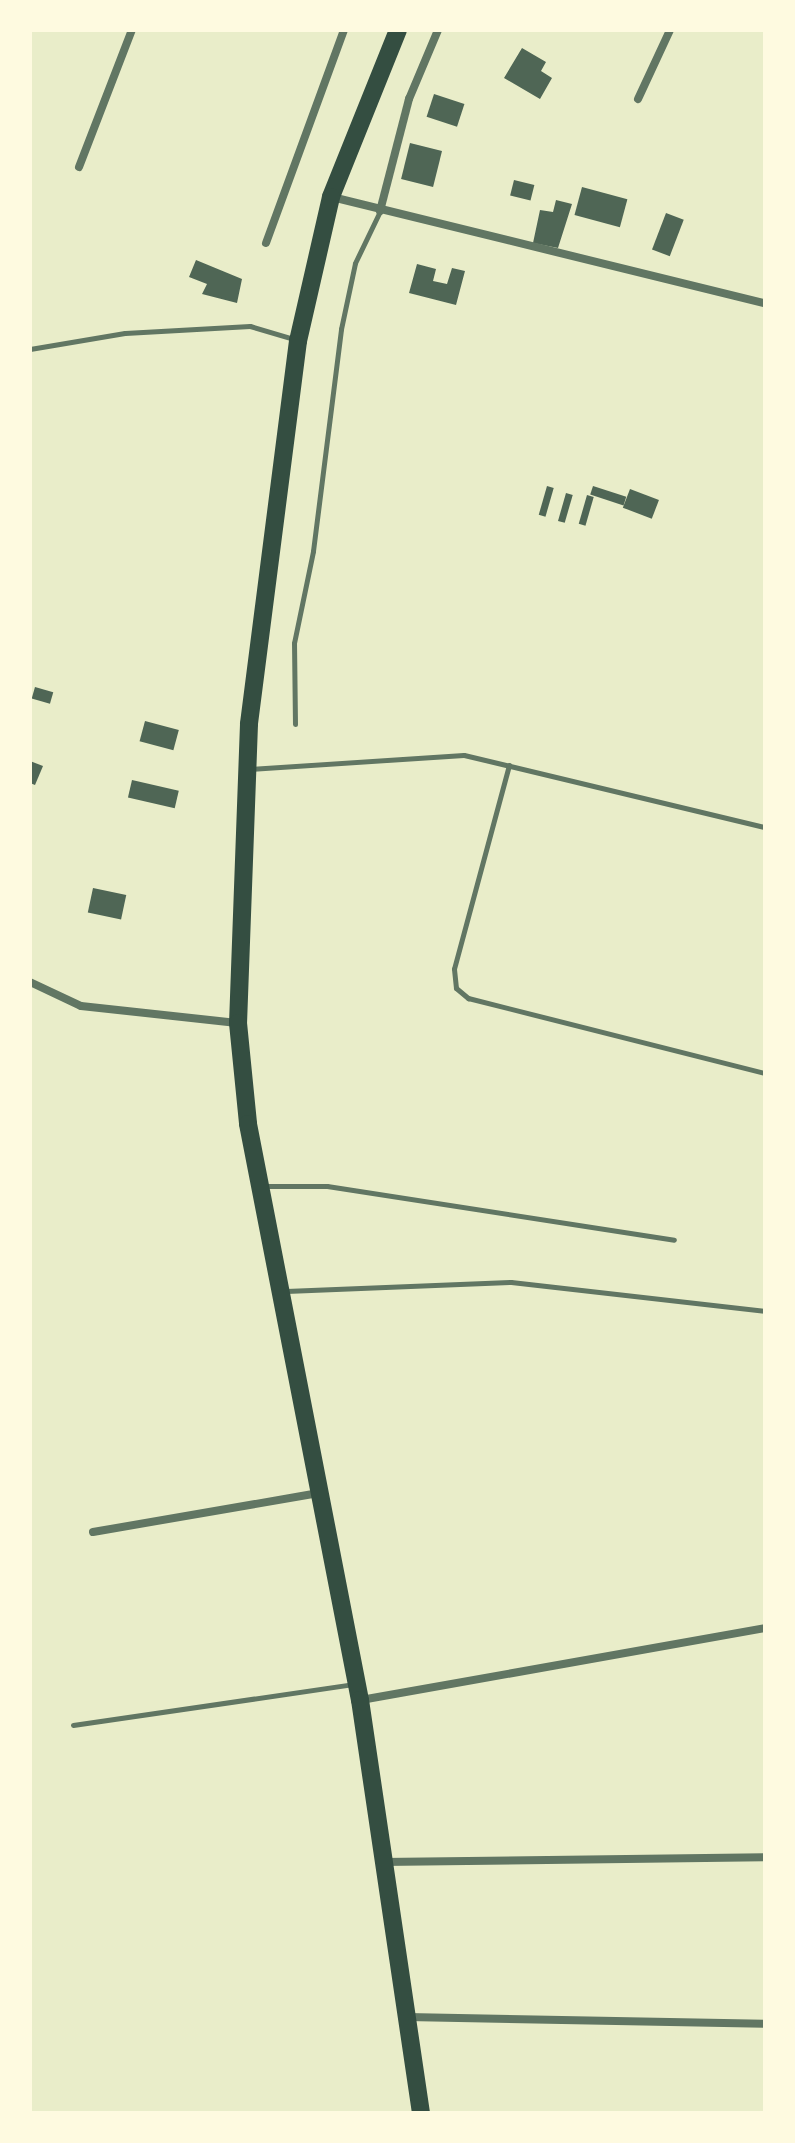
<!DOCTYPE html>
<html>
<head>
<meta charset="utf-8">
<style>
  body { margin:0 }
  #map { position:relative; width:795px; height:2143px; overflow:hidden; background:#e9edc9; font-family:Lora,serif }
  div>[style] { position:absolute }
  .building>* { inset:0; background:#4f6655; transform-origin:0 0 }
  .service>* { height:5px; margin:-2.5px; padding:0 2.5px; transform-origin:2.5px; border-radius:2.5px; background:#617663 }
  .minor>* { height:8px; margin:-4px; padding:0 4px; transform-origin:4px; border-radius:4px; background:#617663 }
  .primary>* { height:18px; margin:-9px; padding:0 9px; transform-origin:9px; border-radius:9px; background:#344e41 }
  span { translate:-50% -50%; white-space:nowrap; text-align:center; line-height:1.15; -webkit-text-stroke:6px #fefae0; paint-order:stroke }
  .frame { position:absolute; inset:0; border:32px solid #fefae0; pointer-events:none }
</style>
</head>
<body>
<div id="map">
  <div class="building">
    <div style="clip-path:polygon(522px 48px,546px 62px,541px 71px,552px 78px,540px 99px,504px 78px)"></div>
    <div style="left:434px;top:94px;width:32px;height:24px;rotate:18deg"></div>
    <div style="left:410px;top:143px;width:33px;height:37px;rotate:14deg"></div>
    <div style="left:514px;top:180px;width:21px;height:16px;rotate:14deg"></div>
    <div style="left:582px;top:187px;width:47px;height:29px;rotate:15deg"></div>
    <div style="clip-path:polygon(556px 200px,572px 204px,558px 248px,533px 243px,540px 210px,553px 212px)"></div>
    <div style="left:666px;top:213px;width:19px;height:39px;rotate:21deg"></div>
    <div style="clip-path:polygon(196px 260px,242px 279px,237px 303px,202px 294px,207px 284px,189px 277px)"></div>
    <div style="clip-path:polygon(417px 264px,436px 269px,433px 281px,447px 284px,452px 268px,465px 271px,456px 305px,409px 293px)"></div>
    <div style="left:547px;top:486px;width:7px;height:30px;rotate:16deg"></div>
    <div style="left:593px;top:486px;width:35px;height:9px;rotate:18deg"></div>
    <div style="left:630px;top:489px;width:31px;height:20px;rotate:21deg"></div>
    <div style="left:566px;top:493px;width:7px;height:29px;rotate:16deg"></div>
    <div style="left:587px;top:495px;width:7px;height:30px;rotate:16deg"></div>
    <div style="left:35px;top:687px;width:19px;height:12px;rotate:16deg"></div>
    <div style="left:145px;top:721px;width:35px;height:21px;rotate:15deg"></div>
    <div style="clip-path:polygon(30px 761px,43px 766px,35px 785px,30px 783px)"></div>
    <div style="left:132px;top:780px;width:48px;height:18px;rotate:13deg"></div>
    <div style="left:93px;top:888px;width:34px;height:25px;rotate:12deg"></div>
  </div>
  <div class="service">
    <div style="left:30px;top:349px;width:96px;rotate:-9.6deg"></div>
    <div style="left:125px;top:333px;width:125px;rotate:-3.2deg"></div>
    <div style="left:250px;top:326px;width:46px;rotate:16.5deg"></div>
    <div style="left:295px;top:724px;width:81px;rotate:-90.7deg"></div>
    <div style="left:294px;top:643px;width:94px;rotate:-78.3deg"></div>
    <div style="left:313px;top:551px;width:224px;rotate:-82.8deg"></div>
    <div style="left:341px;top:329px;width:67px;rotate:-78deg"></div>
    <div style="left:355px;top:263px;width:58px;rotate:-64.3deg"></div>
    <div style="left:509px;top:765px;width:211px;rotate:105.1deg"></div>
    <div style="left:454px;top:969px;width:19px;rotate:84deg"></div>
    <div style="left:456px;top:988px;width:16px;rotate:40deg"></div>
    <div style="left:468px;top:998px;width:306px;rotate:14.2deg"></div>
    <div style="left:251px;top:769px;width:213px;rotate:-3.8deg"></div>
    <div style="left:464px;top:755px;width:309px;rotate:13.5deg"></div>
    <div style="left:265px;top:1186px;width:62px"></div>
    <div style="left:327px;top:1186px;width:351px;rotate:8.8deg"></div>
    <div style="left:286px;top:1291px;width:225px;rotate:-2.3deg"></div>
    <div style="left:511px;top:1282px;width:256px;rotate:6.5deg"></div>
    <div style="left:73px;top:1725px;width:283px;rotate:-8.3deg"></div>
  </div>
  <div class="minor">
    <div style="left:638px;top:99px;width:76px;rotate:-65.1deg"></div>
    <div style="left:79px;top:167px;width:147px;rotate:-68.9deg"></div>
    <div style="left:332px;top:197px;width:446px;rotate:13.8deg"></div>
    <div style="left:380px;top:211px;width:116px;rotate:-75.5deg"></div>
    <div style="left:409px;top:99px;width:75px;rotate:-67.2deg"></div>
    <div style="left:266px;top:243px;width:227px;rotate:-69.9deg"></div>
    <div style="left:30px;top:982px;width:56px;rotate:25.2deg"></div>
    <div style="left:81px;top:1006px;width:157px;rotate:6.2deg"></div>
    <div style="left:93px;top:1532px;width:229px;rotate:-9.8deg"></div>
    <div style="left:361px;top:1700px;width:410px;rotate:-10.1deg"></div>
    <div style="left:382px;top:1862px;width:383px;rotate:-0.7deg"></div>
    <div style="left:407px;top:2017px;width:358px;rotate:1.1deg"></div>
  </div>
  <div class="primary">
    <div style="left:398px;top:30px;width:180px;rotate:111.9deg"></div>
    <div style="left:331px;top:197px;width:148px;rotate:102.9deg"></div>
    <div style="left:298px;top:341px;width:386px;rotate:97.3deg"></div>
    <div style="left:249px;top:724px;width:299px;rotate:92.1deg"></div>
    <div style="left:238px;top:1023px;width:101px;rotate:84.3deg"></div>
    <div style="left:248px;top:1124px;width:587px;rotate:79deg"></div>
    <div style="left:360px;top:1700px;width:417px;rotate:81.6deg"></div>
  </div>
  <div class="frame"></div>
</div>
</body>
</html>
